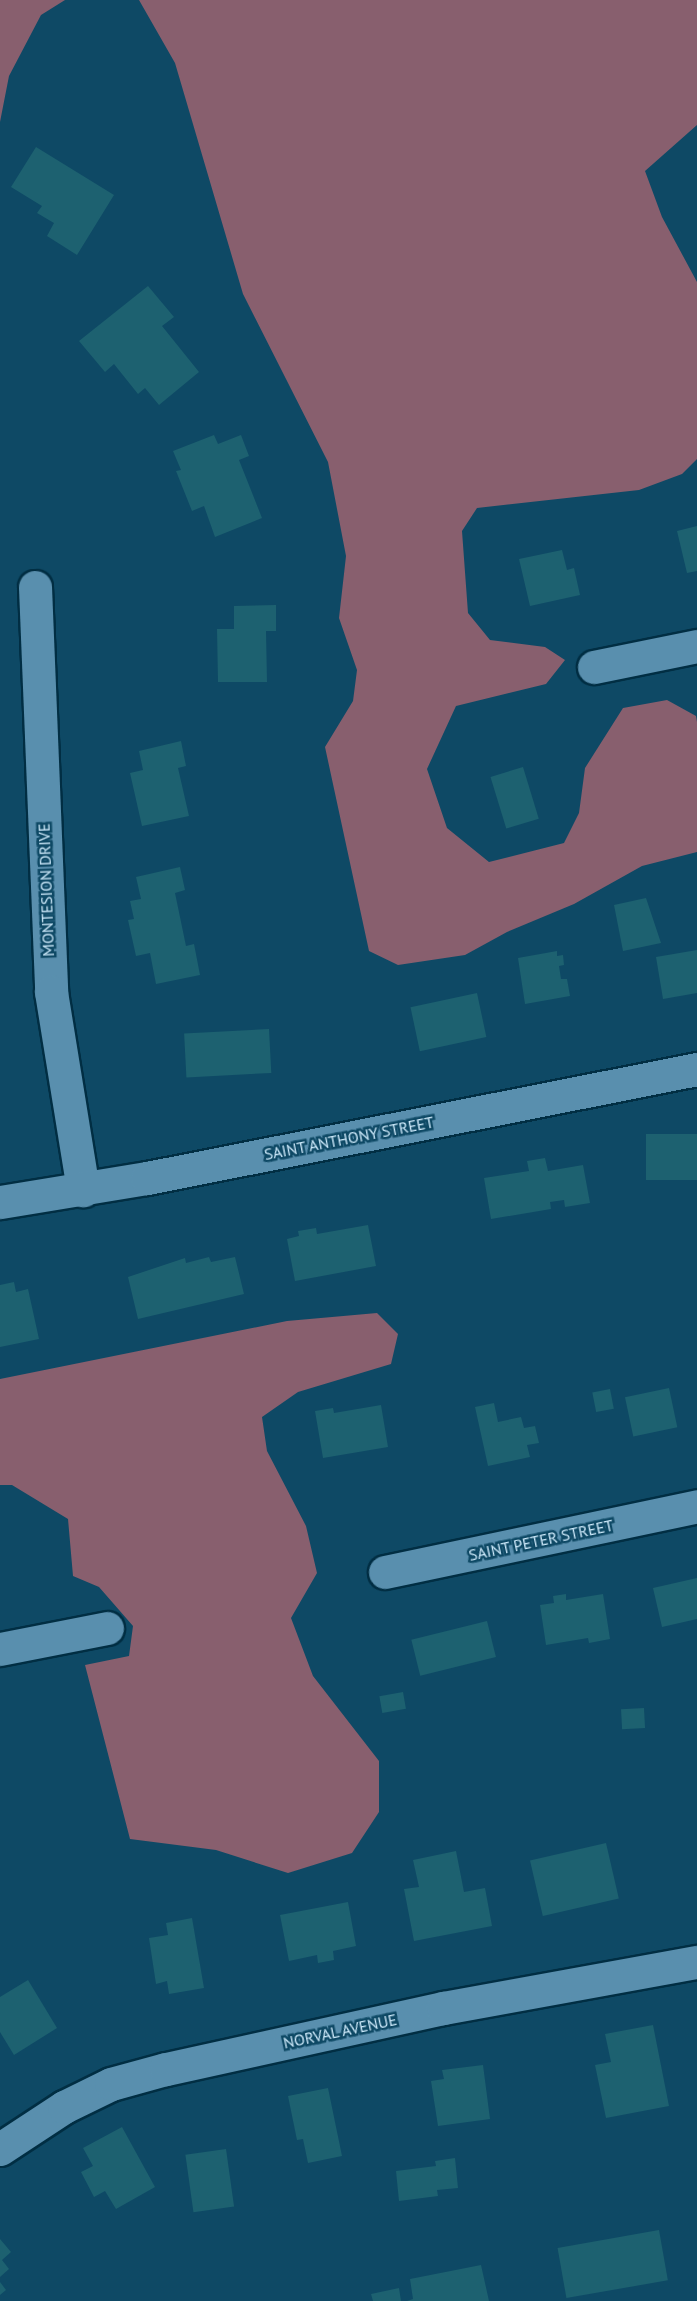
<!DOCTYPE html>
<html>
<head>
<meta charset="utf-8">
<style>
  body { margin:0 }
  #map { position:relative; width:697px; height:2301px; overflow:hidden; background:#0e4965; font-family:"PT Sans",sans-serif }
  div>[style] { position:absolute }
  .green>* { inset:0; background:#885f6e }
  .building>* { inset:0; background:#1d6170; transform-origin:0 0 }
  .roads { filter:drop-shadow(2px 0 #012e43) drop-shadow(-2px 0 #012e43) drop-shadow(0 2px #012e43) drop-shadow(0 -2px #012e43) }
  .minor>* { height:33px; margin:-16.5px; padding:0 16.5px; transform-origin:16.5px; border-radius:16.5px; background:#598fae }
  span { translate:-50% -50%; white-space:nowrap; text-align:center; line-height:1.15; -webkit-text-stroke:5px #0e4965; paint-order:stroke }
  .street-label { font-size:16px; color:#ceeafb }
</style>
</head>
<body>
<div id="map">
  <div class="green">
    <div style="clip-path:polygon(0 0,65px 0,41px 15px,9px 76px,0 122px)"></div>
    <div style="clip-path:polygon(139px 0,697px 0,697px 125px,645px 171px,662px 217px,697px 282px,697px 459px,682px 474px,639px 490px,477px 508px,462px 531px,468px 613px,490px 640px,545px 647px,565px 660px,546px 684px,456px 706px,427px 769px,447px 828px,489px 862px,564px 843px,579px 813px,585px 768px,623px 708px,667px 700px,696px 716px,697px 722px,697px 852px,642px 866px,574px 904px,507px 932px,465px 955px,398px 965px,369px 951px,325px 747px,353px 701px,357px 670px,339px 618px,346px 556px,328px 462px,243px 294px,175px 63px)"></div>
    <div style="clip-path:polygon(377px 1313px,398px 1334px,391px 1364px,298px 1392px,262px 1417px,267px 1451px,306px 1526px,317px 1573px,291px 1618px,313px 1676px,379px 1761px,379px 1812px,352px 1853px,288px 1873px,216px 1850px,130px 1839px,85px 1665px,129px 1656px,133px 1626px,99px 1587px,73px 1576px,68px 1519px,12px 1485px,0 1485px,0 1379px,287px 1321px)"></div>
  </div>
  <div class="building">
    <div style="clip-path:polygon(36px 147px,114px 195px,77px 255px,47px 236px,54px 223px,37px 213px,42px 206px,11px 187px)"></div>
    <div style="clip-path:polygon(148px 286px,174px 317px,162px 326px,199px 372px,159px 405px,145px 388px,138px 394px,114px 364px,105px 372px,79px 341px)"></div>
    <div style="clip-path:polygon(214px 435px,218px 444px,241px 435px,249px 456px,239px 460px,262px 518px,215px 537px,204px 506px,192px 511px,176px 471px,181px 470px,173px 451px)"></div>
    <div style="clip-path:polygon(697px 526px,697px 571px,687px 573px,677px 531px)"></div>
    <div style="clip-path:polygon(562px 550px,567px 570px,574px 568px,580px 595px,530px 606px,519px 559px)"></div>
    <div style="clip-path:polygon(276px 605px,276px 631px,266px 631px,267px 682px,218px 682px,217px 629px,234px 629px,234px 606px)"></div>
    <div style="clip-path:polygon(181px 741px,186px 766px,178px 768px,189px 816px,142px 826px,130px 773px,143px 770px,139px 751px)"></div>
    <div style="left:523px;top:767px;width:54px;height:34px;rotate:73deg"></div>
    <div style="clip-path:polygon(180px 867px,185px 890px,175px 893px,186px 946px,194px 944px,200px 975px,156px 984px,150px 953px,136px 956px,128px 920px,134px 919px,130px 901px,141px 899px,136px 877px)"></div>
    <div style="clip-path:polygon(646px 898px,661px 943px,623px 951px,614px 905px)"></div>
    <div style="clip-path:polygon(697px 950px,697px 993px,663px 999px,656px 957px)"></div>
    <div style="clip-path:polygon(557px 951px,557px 956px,563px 955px,564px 965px,559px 966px,561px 979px,567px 979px,570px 996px,525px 1004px,518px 958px)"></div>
    <div style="left:477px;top:993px;width:45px;height:68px;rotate:78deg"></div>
    <div style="left:269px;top:1029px;width:44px;height:85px;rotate:87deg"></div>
    <div style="left:697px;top:1134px;width:46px;height:51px;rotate:90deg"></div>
    <div style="clip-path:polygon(545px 1158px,548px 1171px,583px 1165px,590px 1203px,565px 1207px,564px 1200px,550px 1202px,551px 1209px,491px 1219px,484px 1178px,529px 1171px,527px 1161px)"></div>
    <div style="clip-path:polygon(368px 1225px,376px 1266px,295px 1281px,287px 1239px,299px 1236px,298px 1231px,316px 1228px,317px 1234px)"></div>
    <div style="clip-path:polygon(209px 1257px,211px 1262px,235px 1257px,244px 1294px,138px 1319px,128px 1277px,185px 1258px,186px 1263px)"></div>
    <div style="clip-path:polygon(14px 1282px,16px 1292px,28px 1289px,39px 1339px,0 1347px,0 1285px)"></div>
    <div style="left:669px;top:1388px;width:40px;height:45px;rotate:78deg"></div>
    <div style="left:610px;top:1389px;width:20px;height:18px;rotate:79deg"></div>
    <div style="clip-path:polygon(494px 1403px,498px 1422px,521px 1417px,524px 1428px,535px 1426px,539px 1443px,527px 1445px,530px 1457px,488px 1466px,475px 1407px)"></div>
    <div style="clip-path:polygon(381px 1405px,388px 1447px,323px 1458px,315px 1411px,333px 1408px,334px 1413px)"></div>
    <div style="clip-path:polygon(697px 1578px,697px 1619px,662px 1627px,653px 1588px)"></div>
    <div style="clip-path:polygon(566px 1594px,566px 1600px,603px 1594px,610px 1639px,589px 1643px,588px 1638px,546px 1645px,540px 1605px,554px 1603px,553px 1596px)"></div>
    <div style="left:487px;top:1621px;width:37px;height:78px;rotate:76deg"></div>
    <div style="left:403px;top:1692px;width:17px;height:24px;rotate:80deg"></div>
    <div style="left:644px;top:1708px;width:20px;height:23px;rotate:87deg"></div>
    <div style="left:606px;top:1843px;width:57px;height:78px;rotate:77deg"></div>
    <div style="clip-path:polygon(456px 1851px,464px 1892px,485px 1888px,492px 1926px,414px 1941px,404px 1889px,419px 1887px,413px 1860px)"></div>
    <div style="clip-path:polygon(348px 1902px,356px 1946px,333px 1951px,334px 1960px,318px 1963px,317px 1955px,289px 1961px,280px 1915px)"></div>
    <div style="clip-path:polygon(192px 1918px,204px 1988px,169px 1994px,167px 1981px,156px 1984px,149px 1938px,168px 1935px,166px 1923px)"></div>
    <div style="clip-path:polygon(28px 1980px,57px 2028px,14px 2055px,0 2032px,0 1997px)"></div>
    <div style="clip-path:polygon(653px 2025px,669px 2106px,606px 2118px,595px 2065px,611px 2062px,605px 2034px)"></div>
    <div style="clip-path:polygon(483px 2065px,490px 2119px,438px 2126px,431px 2081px,444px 2079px,442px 2070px)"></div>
    <div style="clip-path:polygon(328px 2088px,342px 2156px,308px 2163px,303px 2139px,297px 2140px,288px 2096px)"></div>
    <div style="clip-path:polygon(122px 2127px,155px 2187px,116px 2209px,105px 2191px,94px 2197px,81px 2172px,93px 2166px,83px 2148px)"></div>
    <div style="left:226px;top:2149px;width:58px;height:41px;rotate:82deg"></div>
    <div style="clip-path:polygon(455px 2158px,458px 2188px,437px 2190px,438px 2196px,399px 2201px,396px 2171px,436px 2166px,435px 2161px)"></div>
    <div style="left:659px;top:2230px;width:51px;height:103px;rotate:80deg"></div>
    <div style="clip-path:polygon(0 2239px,11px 2252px,2px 2260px,9px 2269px,0 2277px)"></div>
    <div style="clip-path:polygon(481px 2265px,489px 2301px,407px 2301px,413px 2299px,410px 2279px)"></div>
    <div style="clip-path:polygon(0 2282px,6px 2290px,0 2295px)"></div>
    <div style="clip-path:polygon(399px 2288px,401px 2301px,373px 2301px,371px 2294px)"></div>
  </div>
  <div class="roads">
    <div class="minor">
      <div style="left:35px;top:587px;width:405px;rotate:87.7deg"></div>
      <div style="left:51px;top:992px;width:201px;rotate:80.8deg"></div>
      <div style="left:594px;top:667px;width:105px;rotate:-11.5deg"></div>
      <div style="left:0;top:1202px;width:149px;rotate:-9.3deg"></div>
      <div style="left:147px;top:1178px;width:561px;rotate:-11.21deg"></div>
      <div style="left:385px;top:1572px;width:319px;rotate:-11.9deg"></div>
      <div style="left:0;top:1649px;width:109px;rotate:-11.1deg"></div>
      <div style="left:0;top:2149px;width:77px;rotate:-33.3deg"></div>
      <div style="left:64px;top:2107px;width:52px;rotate:-26.1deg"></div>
      <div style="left:111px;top:2084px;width:57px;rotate:-15.3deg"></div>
      <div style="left:166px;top:2069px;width:284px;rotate:-12.4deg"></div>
      <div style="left:443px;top:2008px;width:258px;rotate:-10.3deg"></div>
    </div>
  </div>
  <div class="street-label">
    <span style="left:46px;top:890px;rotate:-92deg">MONTESION DRIVE</span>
    <span style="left:349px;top:1138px;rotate:-11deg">SAINT ANTHONY STREET</span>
    <span style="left:541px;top:1540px;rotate:-12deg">SAINT PETER STREET</span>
    <span style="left:340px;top:2031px;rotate:-12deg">NORVAL AVENUE</span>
  </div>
</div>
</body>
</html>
